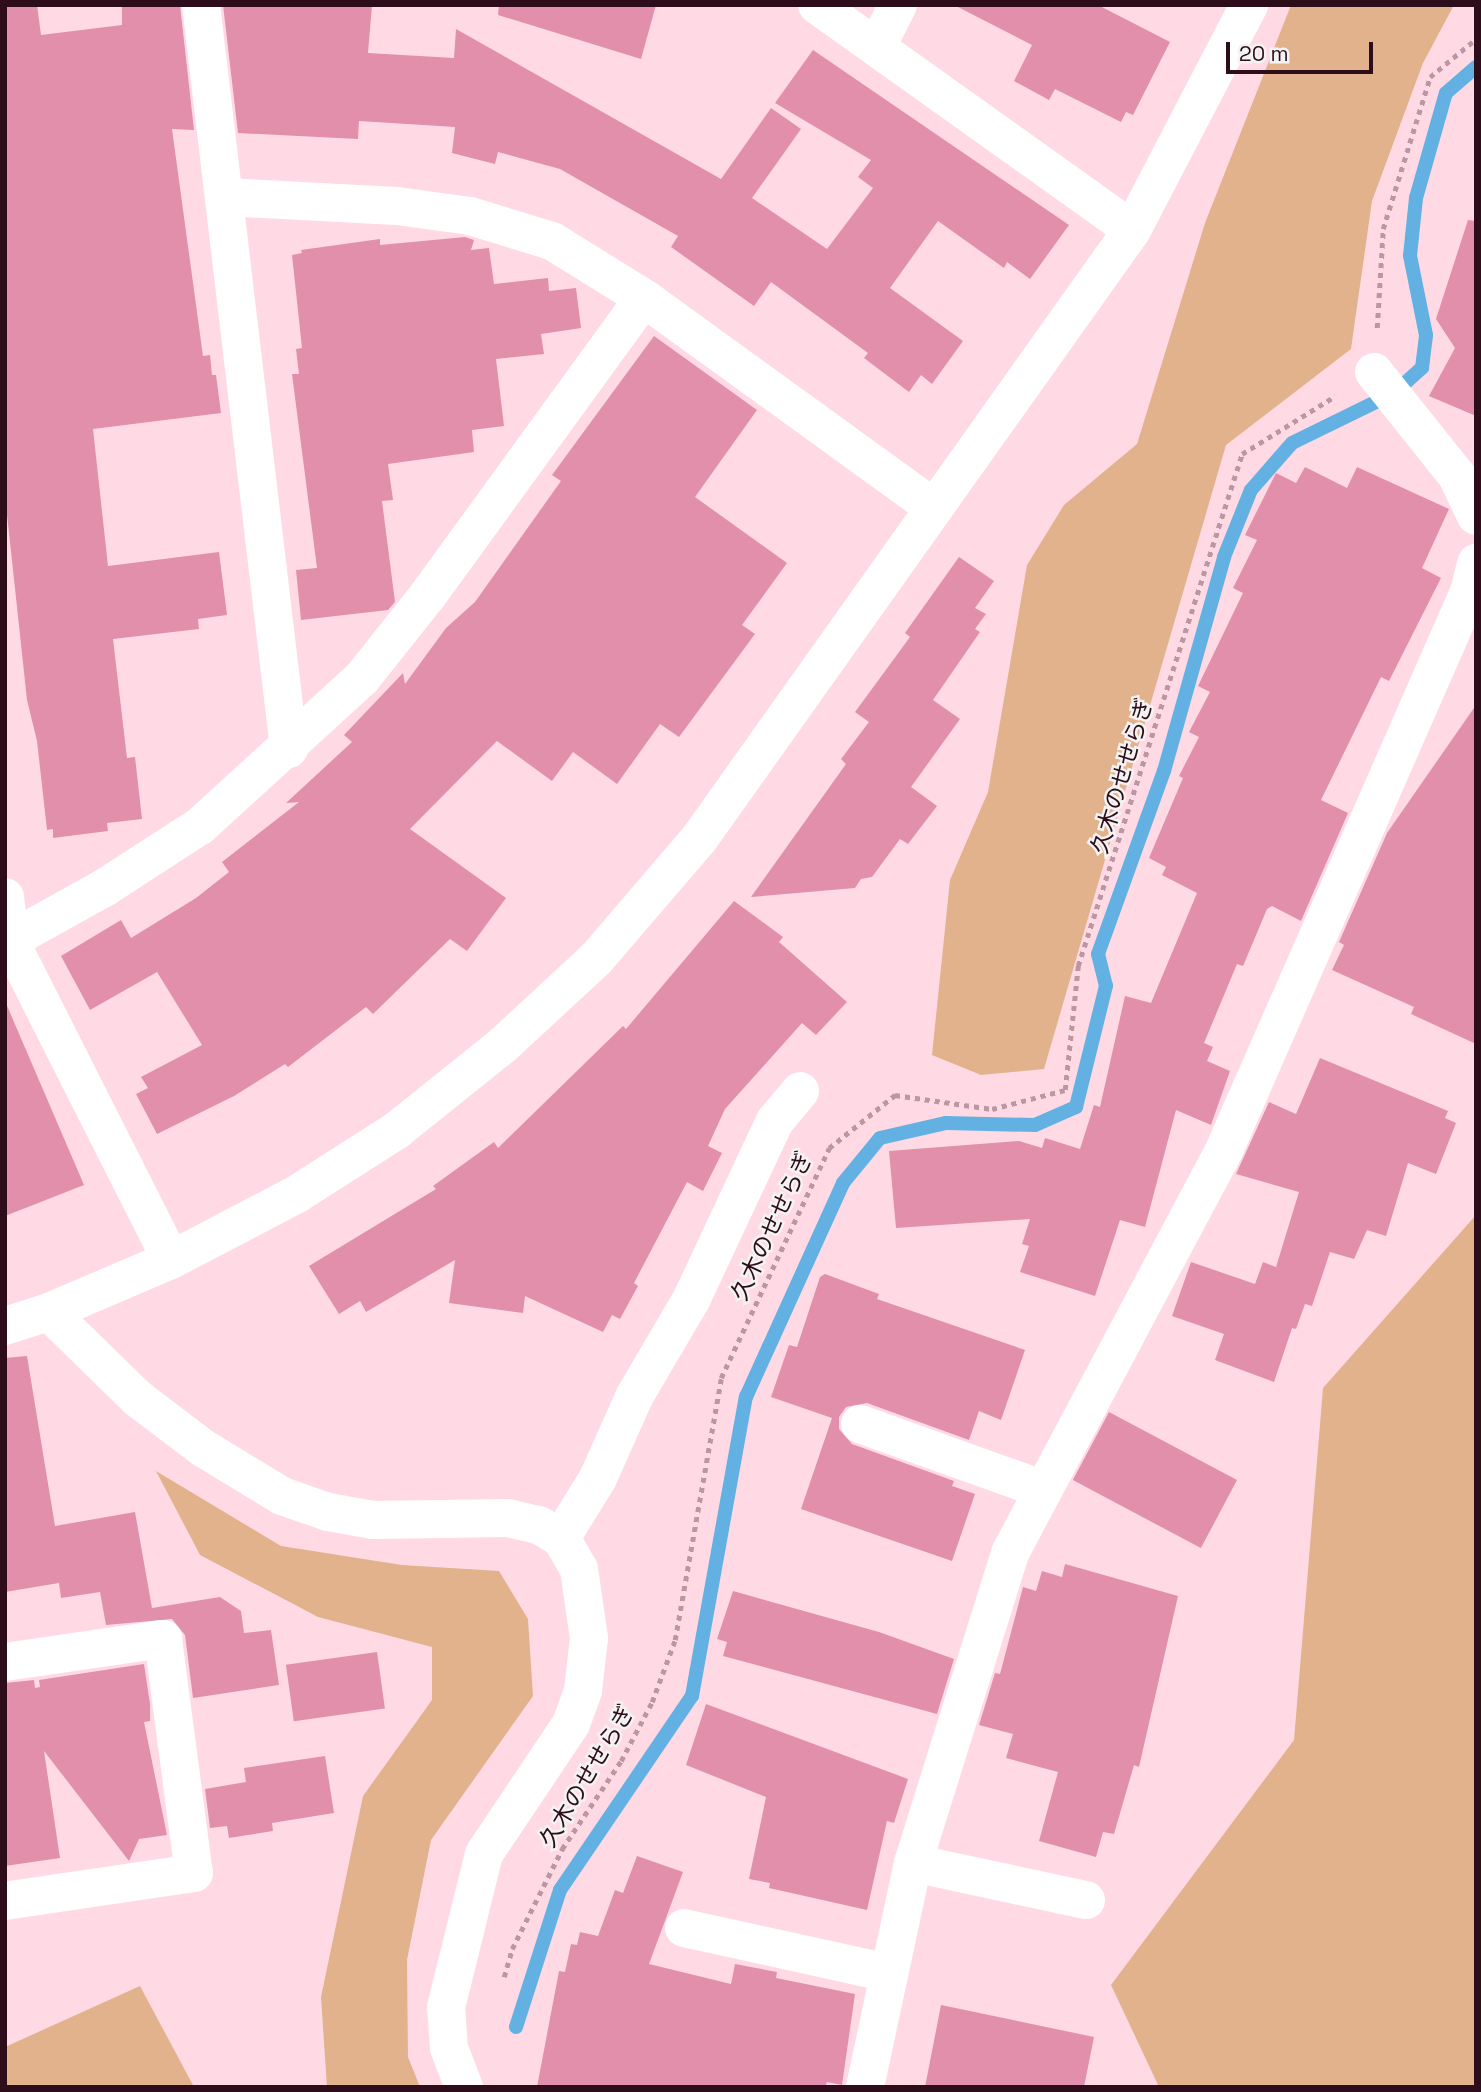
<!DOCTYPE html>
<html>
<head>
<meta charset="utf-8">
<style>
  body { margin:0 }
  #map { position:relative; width:1481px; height:2092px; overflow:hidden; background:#ffdae5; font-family:"Space Grotesk","Noto Sans JP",sans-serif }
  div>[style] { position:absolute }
  .green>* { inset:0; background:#e2b28d }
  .stream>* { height:14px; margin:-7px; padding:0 7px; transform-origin:7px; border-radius:7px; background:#63b1e3 }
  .building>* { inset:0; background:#e28fab; transform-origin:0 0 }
  .path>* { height:4.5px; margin-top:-2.25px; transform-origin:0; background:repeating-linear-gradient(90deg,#ba97a3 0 5px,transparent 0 10px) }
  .minor>* { height:38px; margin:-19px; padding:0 19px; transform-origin:19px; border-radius:19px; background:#fff }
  span { translate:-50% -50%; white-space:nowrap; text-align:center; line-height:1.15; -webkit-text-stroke:5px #f3f3f3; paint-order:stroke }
  .street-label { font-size:23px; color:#2c0d19 }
  .frame { position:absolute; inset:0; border:7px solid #2c0d19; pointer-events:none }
  .scale { position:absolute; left:1226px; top:42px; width:147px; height:32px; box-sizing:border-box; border:4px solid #2c0d19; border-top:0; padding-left:9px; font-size:21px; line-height:24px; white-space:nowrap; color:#2c0d19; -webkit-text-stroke:5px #f3f3f3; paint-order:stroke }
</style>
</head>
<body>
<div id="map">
  <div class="green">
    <div style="clip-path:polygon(1291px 5px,1454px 5px,1423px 63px,1372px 201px,1351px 349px,1226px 445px,1044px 1069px,981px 1075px,932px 1055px,950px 880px,988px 792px,1027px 565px,1064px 505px,1137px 444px,1205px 223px)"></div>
    <div style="clip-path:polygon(1476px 1215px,1476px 2087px,1159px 2087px,1111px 1985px,1294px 1740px,1323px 1388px)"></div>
    <div style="clip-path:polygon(156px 1471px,281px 1546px,402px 1565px,499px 1571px,528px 1619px,533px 1696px,431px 1840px,407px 1960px,408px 2057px,420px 2087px,327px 2087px,321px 1997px,363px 1796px,432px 1700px,432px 1647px,318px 1617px,200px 1555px)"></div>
    <div style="clip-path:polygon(140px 1986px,194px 2087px,5px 2087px,5px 2047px)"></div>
  </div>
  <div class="stream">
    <div style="left:516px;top:2027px;width:144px;rotate:-72.2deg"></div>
    <div style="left:560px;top:1890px;width:235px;rotate:-55.8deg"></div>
    <div style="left:692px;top:1696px;width:304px;rotate:-79.8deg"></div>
    <div style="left:746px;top:1397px;width:235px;rotate:-65.6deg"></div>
    <div style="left:843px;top:1183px;width:58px;rotate:-50.6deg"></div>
    <div style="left:880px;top:1138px;width:68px;rotate:-12.8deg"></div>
    <div style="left:946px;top:1123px;width:89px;rotate:1.3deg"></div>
    <div style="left:1035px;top:1125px;width:45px;rotate:-23.7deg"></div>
    <div style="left:1076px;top:1107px;width:125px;rotate:-76.1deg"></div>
    <div style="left:1106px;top:986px;width:33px;rotate:-104deg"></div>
    <div style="left:1098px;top:954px;width:195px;rotate:-70.2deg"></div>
    <div style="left:1164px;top:771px;width:222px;rotate:-74.3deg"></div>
    <div style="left:1224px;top:557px;width:72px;rotate:-68.1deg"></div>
    <div style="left:1251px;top:490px;width:62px;rotate:-48.9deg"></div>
    <div style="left:1292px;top:443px;width:114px;rotate:-26.1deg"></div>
    <div style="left:1394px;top:393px;width:38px;rotate:-42deg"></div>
    <div style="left:1422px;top:368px;width:33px;rotate:-83deg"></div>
    <div style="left:1426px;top:335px;width:81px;rotate:-101.4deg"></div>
    <div style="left:1410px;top:256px;width:58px;rotate:-84.1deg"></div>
    <div style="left:1416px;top:198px;width:109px;rotate:-74.1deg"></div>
    <div style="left:1446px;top:93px;width:40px;rotate:-41deg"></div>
  </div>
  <div class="building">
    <div style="clip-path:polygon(5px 5px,37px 5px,41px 35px,122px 25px,122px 5px,180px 5px,194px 130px,172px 129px,203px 356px,210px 355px,212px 375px,216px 375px,221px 413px,93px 429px,108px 566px,219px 552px,227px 615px,198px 619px,199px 629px,113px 639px,127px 758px,135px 757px,142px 819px,107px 823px,108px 831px,53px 838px,53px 829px,47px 830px,37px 741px,27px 700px,5px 496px)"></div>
    <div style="clip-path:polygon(223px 5px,372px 5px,368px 53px,454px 58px,456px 29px,721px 179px,771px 108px,801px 129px,752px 198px,827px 249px,873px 188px,858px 177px,871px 160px,775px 103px,813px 50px,1069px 225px,1030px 279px,1007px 262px,1004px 268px,938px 221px,890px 288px,963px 341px,932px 384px,921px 375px,909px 392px,864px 358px,868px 353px,771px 282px,754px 306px,671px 247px,678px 236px,560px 169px,498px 152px,495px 164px,452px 153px,455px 127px,359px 121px,358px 139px,238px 133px)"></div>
    <div style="clip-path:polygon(499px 5px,656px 5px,641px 59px,498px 15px)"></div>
    <div style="clip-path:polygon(954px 5px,1098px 5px,1170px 42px,1133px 115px,1126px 112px,1121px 122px,1055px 89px,1049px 100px,1014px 81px,1032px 45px)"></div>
    <div style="clip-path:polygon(1468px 220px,1476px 221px,1476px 416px,1429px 396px,1455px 348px,1436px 319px)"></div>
    <div style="clip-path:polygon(465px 237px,474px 240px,471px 250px,489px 248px,494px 284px,548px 278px,549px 291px,576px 288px,581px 328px,541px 334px,544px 354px,496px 359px,504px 426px,472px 430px,474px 452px,388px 464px,393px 500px,382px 501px,395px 602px,388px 610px,301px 620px,296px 570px,317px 568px,292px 374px,299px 374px,296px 349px,302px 348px,292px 255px,302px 253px,301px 250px,380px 239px,380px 245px)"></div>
    <div style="clip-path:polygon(654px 336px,757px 410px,695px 497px,787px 563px,742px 625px,755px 634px,679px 737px,660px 724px,617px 784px,573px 752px,552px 781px,497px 741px,410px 829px,506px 898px,467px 951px,450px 939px,373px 1014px,366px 1007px,288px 1067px,285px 1064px,234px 1096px,157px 1134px,136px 1094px,148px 1088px,141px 1077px,202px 1045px,157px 972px,90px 1010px,61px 956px,121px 920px,131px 938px,196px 898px,229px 872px,222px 862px,299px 802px,286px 803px,352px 742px,344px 735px,403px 673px,405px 684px,446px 628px,475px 602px,561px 481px,552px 475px)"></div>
    <div style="clip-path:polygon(1305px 467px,1347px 488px,1357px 467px,1449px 509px,1422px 568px,1441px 578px,1389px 681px,1381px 677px,1321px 800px,1348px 813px,1301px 921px,1272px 906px,1267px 909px,1243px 966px,1237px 964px,1204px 1043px,1213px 1047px,1207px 1061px,1230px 1071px,1211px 1125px,1176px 1110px,1145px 1227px,1120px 1220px,1095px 1296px,1020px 1272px,1029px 1246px,1022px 1244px,1030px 1219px,896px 1228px,889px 1151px,1019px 1141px,1042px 1148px,1045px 1138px,1080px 1149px,1094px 1105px,1100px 1107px,1125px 996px,1151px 1003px,1197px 893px,1162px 875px,1166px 867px,1149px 858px,1183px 778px,1179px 776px,1199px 737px,1189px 732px,1210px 692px,1198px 686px,1243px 593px,1233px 588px,1257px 540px,1245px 535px,1276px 473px,1296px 483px)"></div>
    <div style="clip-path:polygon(959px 557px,994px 581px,975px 608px,986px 614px,975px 629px,980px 632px,933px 700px,960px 719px,911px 787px,937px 806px,908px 844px,900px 839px,872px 877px,861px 879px,855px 888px,751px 897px,846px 764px,841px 759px,869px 722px,855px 712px,910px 637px,905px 633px)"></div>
    <div style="clip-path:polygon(1476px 705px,1476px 1044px,1411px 1014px,1414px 1007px,1332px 970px,1344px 945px,1339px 942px,1387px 833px)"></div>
    <div style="clip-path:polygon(734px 901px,783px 937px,779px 942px,847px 1002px,816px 1035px,802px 1023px,725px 1109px,708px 1146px,722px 1153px,703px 1191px,687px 1182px,634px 1283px,638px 1286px,620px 1319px,612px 1315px,603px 1332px,525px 1296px,523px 1313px,449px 1303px,455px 1260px,366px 1312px,360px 1301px,339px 1314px,309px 1266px,436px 1189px,433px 1186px,494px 1142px,498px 1148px,623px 1026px,626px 1029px)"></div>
    <div style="clip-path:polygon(5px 1001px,84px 1185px,5px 1216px)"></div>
    <div style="clip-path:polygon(1320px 1058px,1448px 1111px,1445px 1118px,1456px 1123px,1436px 1174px,1408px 1163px,1386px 1236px,1367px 1230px,1354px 1259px,1330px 1252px,1312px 1306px,1305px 1304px,1296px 1329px,1292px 1328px,1274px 1382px,1215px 1360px,1224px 1334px,1172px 1316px,1191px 1262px,1255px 1284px,1263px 1262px,1276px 1267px,1299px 1192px,1236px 1174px,1269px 1102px,1296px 1114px)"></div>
    <div style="clip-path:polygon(825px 1274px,879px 1294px,877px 1299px,1025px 1350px,1001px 1420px,979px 1411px,969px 1440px,867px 1403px,846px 1407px,839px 1417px,839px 1429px,852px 1444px,954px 1481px,952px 1486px,975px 1494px,952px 1561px,801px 1509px,832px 1418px,771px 1397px,789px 1345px,797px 1347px,820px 1277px)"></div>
    <div style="clip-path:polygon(27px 1356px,55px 1526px,135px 1512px,152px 1608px,220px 1597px,241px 1611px,244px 1633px,271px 1630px,279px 1685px,193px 1698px,185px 1635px,172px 1619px,106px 1625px,100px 1592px,61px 1598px,59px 1583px,5px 1592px,5px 1358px)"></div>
    <div style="left:1109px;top:1412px;width:145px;height:77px;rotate:28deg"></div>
    <div style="clip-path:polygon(1065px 1564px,1178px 1596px,1139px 1767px,1134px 1765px,1114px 1834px,1103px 1832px,1096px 1857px,1039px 1841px,1058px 1772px,1006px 1758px,1013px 1734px,979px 1725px,995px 1673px,1000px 1674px,1023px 1587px,1036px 1591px,1042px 1571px,1062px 1577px)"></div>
    <div style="clip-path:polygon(733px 1591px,879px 1632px,954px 1659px,937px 1714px,723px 1656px,727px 1642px,717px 1639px)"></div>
    <div style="left:377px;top:1652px;width:57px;height:92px;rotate:82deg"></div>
    <div style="clip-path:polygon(144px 1664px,150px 1704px,150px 1721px,144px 1722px,167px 1835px,139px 1839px,129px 1861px,44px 1751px,60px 1858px,5px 1866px,5px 1683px,34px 1680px,35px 1688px,40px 1687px,39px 1680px)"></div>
    <div style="clip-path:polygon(706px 1704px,908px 1779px,894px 1823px,887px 1821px,867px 1910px,769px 1888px,770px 1883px,749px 1879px,766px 1797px,686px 1765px)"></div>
    <div style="clip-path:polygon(325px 1756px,334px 1813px,272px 1823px,273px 1831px,229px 1838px,227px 1826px,210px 1828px,205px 1789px,246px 1782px,244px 1768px)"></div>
    <div style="clip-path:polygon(637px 1856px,683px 1872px,649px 1964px,731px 1984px,735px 1964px,777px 1972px,776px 1978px,855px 1994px,842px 2085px,827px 2082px,825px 2087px,537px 2087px,559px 1971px,565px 1972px,571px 1944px,577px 1945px,580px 1932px,598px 1936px,615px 1890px,623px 1893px)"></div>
    <div style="clip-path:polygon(941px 2005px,1094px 2037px,1084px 2087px,925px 2087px)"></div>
  </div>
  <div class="path">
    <div style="left:1377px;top:328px;width:99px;rotate:-86.5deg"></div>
    <div style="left:1383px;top:229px;width:159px;rotate:-72.8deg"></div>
    <div style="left:1430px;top:77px;width:60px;rotate:-39.6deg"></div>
    <div style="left:504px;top:1977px;width:29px;rotate:-74deg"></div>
    <div style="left:512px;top:1949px;width:112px;rotate:-63.4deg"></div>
    <div style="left:562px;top:1849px;width:106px;rotate:-56.2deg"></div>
    <div style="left:621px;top:1761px;width:67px;rotate:-62.3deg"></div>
    <div style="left:652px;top:1702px;width:66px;rotate:-69.6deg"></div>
    <div style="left:675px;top:1640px;width:266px;rotate:-80deg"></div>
    <div style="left:721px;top:1378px;width:254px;rotate:-64.8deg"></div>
    <div style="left:829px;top:1148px;width:85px;rotate:-38.8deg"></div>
    <div style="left:895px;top:1095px;width:98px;rotate:8.2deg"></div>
    <div style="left:992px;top:1109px;width:75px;rotate:-14.6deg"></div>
    <div style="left:1065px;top:1090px;width:125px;rotate:-84deg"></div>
    <div style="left:1078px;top:966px;width:538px;rotate:-72.24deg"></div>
    <div style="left:1242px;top:454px;width:110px;rotate:-31.9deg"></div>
  </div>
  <div class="minor">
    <div style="left:201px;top:5px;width:749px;rotate:83.25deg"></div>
    <div style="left:817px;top:5px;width:387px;rotate:35.5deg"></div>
    <div style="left:878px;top:44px;width:44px;rotate:-62.9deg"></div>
    <div style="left:225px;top:197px;width:172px;rotate:3deg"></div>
    <div style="left:397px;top:206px;width:74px;rotate:7.8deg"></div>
    <div style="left:470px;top:216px;width:86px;rotate:17deg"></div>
    <div style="left:552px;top:241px;width:108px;rotate:31.8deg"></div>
    <div style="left:644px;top:298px;width:358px;rotate:35.9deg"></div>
    <div style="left:1374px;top:372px;width:133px;rotate:51.4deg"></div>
    <div style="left:1457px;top:476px;width:44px;rotate:64.6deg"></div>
    <div style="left:5px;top:897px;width:44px;rotate:83.5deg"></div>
    <div style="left:10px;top:941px;width:357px;rotate:63.2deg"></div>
    <div style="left:5px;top:943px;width:113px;rotate:-29.1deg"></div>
    <div style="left:104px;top:888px;width:114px;rotate:-32.9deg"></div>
    <div style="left:200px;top:826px;width:219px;rotate:-42.4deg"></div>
    <div style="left:362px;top:678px;width:106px;rotate:-51.5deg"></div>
    <div style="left:428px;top:595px;width:367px;rotate:-54deg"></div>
    <div style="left:49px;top:1312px;width:123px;rotate:44.3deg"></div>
    <div style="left:137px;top:1398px;width:83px;rotate:37.1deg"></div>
    <div style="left:203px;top:1448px;width:92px;rotate:31.3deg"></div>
    <div style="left:282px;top:1496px;width:49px;rotate:19.2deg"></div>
    <div style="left:328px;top:1512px;width:46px;rotate:10.1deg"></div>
    <div style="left:373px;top:1520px;width:135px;rotate:-0.8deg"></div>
    <div style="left:508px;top:1518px;width:32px;rotate:13deg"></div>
    <div style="left:539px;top:1525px;width:26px;rotate:31deg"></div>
    <div style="left:561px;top:1538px;width:36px;rotate:60deg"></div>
    <div style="left:579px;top:1569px;width:70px;rotate:81.8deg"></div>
    <div style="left:589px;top:1638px;width:53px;rotate:96.5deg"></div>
    <div style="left:583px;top:1691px;width:35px;rotate:110deg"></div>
    <div style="left:571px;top:1724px;width:156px;rotate:123.8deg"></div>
    <div style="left:484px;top:1854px;width:158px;rotate:103.9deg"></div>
    <div style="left:446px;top:2007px;width:41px;rotate:85.8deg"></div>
    <div style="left:449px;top:2048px;width:42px;rotate:69deg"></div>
    <div style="left:5px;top:1326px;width:46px;rotate:-17.7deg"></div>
    <div style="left:49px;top:1312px;width:133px;rotate:-23.1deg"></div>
    <div style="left:171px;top:1260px;width:142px;rotate:-27.6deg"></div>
    <div style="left:297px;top:1194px;width:119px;rotate:-32.6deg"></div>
    <div style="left:397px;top:1130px;width:136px;rotate:-38.7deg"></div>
    <div style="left:503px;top:1045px;width:127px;rotate:-42.8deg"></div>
    <div style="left:596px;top:959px;width:158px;rotate:-49.4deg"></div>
    <div style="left:699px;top:839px;width:747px;rotate:-54.59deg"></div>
    <div style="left:1132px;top:230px;width:254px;rotate:-62.5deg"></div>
    <div style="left:860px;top:1424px;width:195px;rotate:19.7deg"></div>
    <div style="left:561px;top:1538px;width:70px;rotate:-58.3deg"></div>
    <div style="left:598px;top:1478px;width:89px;rotate:-66deg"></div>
    <div style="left:634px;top:1397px;width:115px;rotate:-59.6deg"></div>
    <div style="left:692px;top:1298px;width:195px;rotate:-64.9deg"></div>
    <div style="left:775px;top:1121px;width:39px;rotate:-50deg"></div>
    <div style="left:5px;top:1662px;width:160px;rotate:-8.3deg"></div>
    <div style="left:163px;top:1639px;width:236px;rotate:82.5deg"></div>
    <div style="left:194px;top:1873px;width:191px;rotate:171.6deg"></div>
    <div style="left:913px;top:1863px;width:177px;rotate:12.1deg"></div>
    <div style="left:684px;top:1928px;width:210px;rotate:12.4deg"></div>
    <div style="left:865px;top:2087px;width:229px;rotate:-77.9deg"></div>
    <div style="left:913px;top:1863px;width:325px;rotate:-72.6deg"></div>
    <div style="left:1010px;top:1553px;width:459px;rotate:-62deg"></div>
    <div style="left:1225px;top:1148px;width:607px;rotate:-66.31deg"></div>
    <div style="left:1469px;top:592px;width:30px;rotate:-76deg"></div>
  </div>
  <div class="street-label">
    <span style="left:1122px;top:776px;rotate:-73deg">久木のせせらぎ</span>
    <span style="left:772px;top:1226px;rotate:-65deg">久木のせせらぎ</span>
    <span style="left:587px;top:1776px;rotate:-59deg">久木のせせらぎ</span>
  </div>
  <div class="frame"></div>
  <div class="scale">20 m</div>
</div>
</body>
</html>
